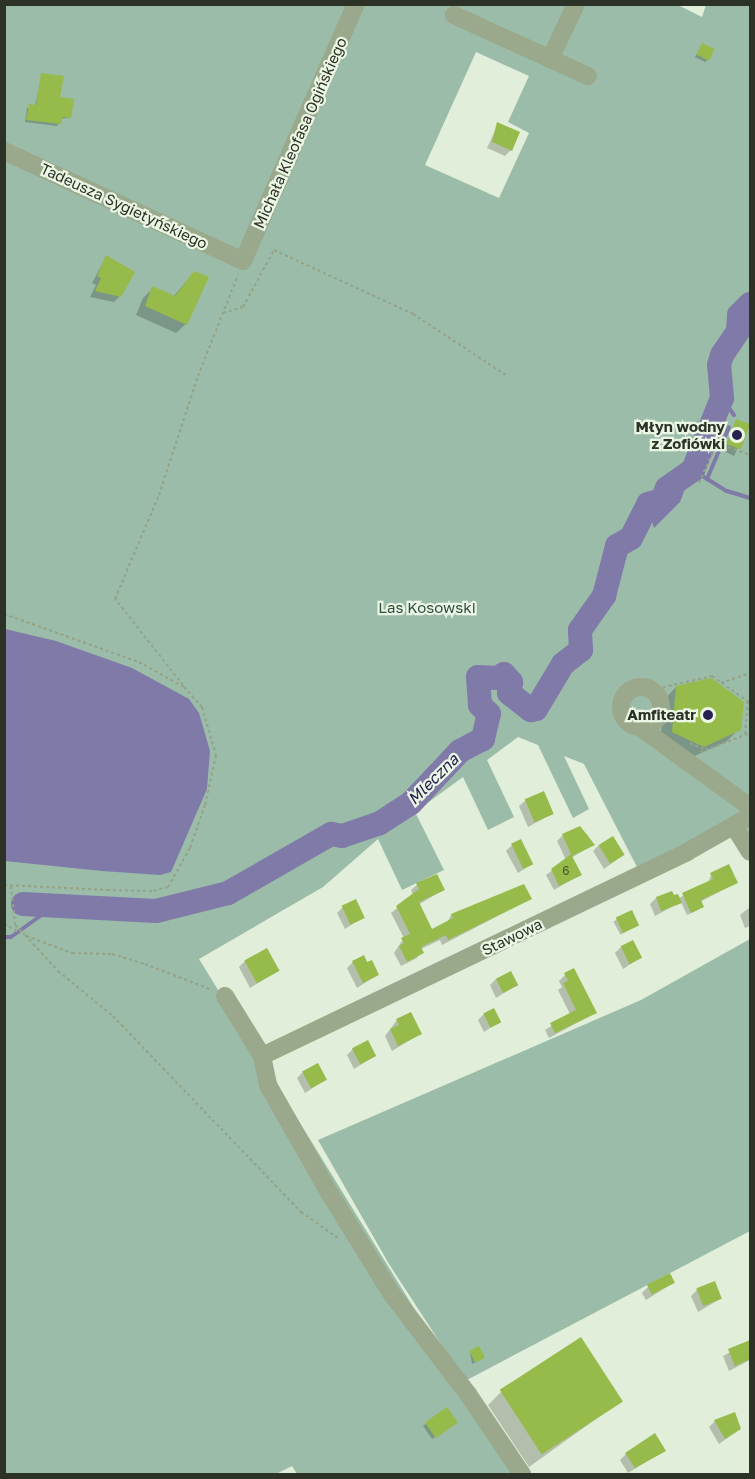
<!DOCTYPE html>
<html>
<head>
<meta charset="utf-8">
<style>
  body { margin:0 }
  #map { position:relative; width:755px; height:1479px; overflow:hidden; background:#e1eed9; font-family:"Golos Text",sans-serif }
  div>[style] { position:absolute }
  .green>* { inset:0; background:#9abca8 }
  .water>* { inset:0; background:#807aa9 }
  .shadow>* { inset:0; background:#0003; transform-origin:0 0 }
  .stream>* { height:4px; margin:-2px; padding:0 2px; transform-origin:2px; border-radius:2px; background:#807aa9 }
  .river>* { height:24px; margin:-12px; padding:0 12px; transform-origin:12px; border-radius:12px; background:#807aa9 }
  .building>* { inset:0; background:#97bb4a; transform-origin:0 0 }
  .path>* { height:2px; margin-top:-1px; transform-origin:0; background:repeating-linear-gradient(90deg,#94a385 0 3px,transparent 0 6px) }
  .minor>* { height:18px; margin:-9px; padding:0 9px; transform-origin:9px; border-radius:9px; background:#9aa88c }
  .minor>.ring { margin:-9px; padding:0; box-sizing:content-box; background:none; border:18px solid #9aa88c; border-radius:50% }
  .dots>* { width:16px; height:16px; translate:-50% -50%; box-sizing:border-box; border:3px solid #ebf7e4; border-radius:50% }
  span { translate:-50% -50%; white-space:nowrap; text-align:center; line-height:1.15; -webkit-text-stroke:4.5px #ebf7e4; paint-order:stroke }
  .number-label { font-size:12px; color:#48542f }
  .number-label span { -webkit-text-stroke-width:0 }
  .street-label { font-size:15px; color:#2d3226 }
  .poi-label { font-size:15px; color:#2d3226; font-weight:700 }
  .right { translate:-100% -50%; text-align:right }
  .park-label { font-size:15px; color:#2c4e3b }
  .water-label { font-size:16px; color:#26204f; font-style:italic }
  .frame { position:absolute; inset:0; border:6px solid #2d3226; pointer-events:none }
</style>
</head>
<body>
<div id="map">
  <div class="green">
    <div style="clip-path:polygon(evenodd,676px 4px,702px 17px,706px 5px,750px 5px,750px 847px,742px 833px,638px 869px,584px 764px,564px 756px,589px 809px,573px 818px,538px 745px,518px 737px,487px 760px,514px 817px,488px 830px,463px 777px,415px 812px,444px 870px,402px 890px,378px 839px,323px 887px,199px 959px,516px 1474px,297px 1474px,292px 1466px,276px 1474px,5px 1474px,5px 5px,676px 4px,476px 52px,529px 76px,508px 122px,529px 133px,499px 198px,425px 165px,476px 52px)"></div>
    <div style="clip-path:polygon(750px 939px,750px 1231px,465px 1381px,389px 1264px,318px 1140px,641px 1000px)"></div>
  </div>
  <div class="water">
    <div style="clip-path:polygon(696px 448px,703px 451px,698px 480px,688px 481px,680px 502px,654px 528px,652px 521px,663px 491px,686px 469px)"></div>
    <div style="clip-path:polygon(5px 629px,56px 641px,132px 668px,189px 699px,199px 713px,210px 751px,207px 789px,171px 872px,160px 875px,102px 871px,5px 861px)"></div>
  </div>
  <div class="shadow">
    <div style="clip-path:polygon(702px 45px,708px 60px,705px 62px,695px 57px)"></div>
    <div style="clip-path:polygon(42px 74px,70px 117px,61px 119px,57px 126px,25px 122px,27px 108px,35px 106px)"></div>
    <div style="clip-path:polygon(498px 124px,511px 150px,505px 156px,487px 148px)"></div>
    <div style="clip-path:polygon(106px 257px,120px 296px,114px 302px,90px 297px,96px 285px,92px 283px)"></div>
    <div style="clip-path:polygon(194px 272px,186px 324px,176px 333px,136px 315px,143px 298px,153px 288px,173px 297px)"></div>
    <div style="left:737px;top:420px;width:12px;height:34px;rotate:24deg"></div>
    <div style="clip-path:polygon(676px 687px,739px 729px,726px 742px,690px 758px,660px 745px,664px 700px)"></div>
    <div style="clip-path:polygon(526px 800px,552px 814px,528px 827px,519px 806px)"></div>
    <div style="clip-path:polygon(587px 834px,593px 845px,571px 858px,580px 875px,554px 890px,546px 875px,566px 860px,557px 841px,563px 835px)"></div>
    <div style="clip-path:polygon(512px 845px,532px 864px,518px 873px,506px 851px)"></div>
    <div style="clip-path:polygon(599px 845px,623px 855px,604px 869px,593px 851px)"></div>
    <div style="clip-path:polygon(728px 866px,736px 883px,700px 902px,698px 910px,687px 915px,681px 902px,655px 916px,650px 904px,656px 898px,671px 893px,679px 898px,709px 882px,711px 874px)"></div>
    <div style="clip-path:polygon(436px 876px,443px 890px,418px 905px,431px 931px,447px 923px,451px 915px,523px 886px,530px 899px,442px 945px,440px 940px,421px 949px,417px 958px,401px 966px,394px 953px,404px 938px,391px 913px,413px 895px,411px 890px,417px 885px)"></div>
    <div style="clip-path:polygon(343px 907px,363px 917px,345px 929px,337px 913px)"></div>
    <div style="clip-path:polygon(750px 907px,750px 926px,745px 928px,740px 915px)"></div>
    <div style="left:631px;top:912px;width:15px;height:20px;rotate:62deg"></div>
    <div style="clip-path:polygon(621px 947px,640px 958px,623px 969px,615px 953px)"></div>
    <div style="clip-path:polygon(245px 961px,278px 971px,250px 988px,239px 967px)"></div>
    <div style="clip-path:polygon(353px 962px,366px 964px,377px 975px,357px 988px,347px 968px)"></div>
    <div style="clip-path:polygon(565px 975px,595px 1013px,549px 1038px,545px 1030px,570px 1014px,558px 990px,562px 987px,559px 981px)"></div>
    <div style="clip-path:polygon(496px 979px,517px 985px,496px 998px,490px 985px)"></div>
    <div style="clip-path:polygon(484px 1014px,499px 1022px,484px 1032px,478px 1020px)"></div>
    <div style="clip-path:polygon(397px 1020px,420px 1034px,392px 1051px,385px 1036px)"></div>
    <div style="clip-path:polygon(353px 1049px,375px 1056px,354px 1069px,347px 1055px)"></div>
    <div style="clip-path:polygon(303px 1072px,325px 1080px,305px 1093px,297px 1078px)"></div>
    <div style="clip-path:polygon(673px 1283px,646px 1300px,642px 1293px,648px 1287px)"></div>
    <div style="clip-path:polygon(697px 1290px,720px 1299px,698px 1312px,691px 1296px)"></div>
    <div style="clip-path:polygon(748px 1343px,750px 1360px,729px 1371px,723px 1356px)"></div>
    <div style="clip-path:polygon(470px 1352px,480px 1360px,472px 1364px)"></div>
    <div style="clip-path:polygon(501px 1392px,621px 1401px,529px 1467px,488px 1405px)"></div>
    <div style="clip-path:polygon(447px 1409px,453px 1425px,432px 1439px,423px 1426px)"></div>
    <div style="clip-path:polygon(715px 1421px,740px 1429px,719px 1444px,709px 1427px)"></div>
    <div style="clip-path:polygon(664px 1451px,628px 1473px,620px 1460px,626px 1454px)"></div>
  </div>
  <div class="stream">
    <div style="left:722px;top:398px;width:21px;rotate:55deg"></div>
    <div style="left:696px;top:472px;width:36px;rotate:32deg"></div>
    <div style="left:727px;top:491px;width:24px;rotate:17deg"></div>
    <div style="left:707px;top:479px;width:56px;rotate:-67.1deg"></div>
    <div style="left:4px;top:937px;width:7px"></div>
    <div style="left:11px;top:937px;width:53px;rotate:-35.8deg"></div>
  </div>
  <div class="river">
    <div style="left:23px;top:904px;width:133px;rotate:3deg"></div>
    <div style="left:156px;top:911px;width:74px;rotate:-14deg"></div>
    <div style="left:228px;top:893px;width:119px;rotate:-29.8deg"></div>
    <div style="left:331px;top:834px;width:11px;rotate:10deg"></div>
    <div style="left:342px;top:836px;width:40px;rotate:-18.9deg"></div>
    <div style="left:380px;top:823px;width:37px;rotate:-33deg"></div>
    <div style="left:411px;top:803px;width:71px;rotate:-46.7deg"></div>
    <div style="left:460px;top:751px;width:26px;rotate:-28deg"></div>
    <div style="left:483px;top:739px;width:26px;rotate:-77deg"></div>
    <div style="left:489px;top:714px;width:13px;rotate:-135deg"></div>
    <div style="left:480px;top:705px;width:28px;rotate:-94deg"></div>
    <div style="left:478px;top:677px;width:20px;rotate:3deg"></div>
    <div style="left:498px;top:678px;width:7px;rotate:-34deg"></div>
    <div style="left:504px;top:674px;width:11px;rotate:49deg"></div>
    <div style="left:511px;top:682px;width:11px;rotate:100deg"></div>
    <div style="left:509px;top:693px;width:28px;rotate:38deg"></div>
    <div style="left:531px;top:710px;width:5px;rotate:-11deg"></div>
    <div style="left:536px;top:709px;width:52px;rotate:-59deg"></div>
    <div style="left:563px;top:664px;width:23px;rotate:-38deg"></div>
    <div style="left:581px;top:650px;width:20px;rotate:-93deg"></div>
    <div style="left:580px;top:630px;width:42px;rotate:-54.8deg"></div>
    <div style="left:604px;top:596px;width:52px;rotate:-75.4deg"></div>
    <div style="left:617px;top:546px;width:16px;rotate:-30deg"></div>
    <div style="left:631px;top:538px;width:38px;rotate:-63deg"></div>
    <div style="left:648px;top:504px;width:15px;rotate:-16deg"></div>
    <div style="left:662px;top:500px;width:13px;rotate:-67deg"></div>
    <div style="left:667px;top:488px;width:32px;rotate:-35deg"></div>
    <div style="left:693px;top:470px;width:78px;rotate:-68.1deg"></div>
    <div style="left:722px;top:398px;width:33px;rotate:-95deg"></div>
    <div style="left:719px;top:365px;width:10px;rotate:-73deg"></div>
    <div style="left:722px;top:355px;width:29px;rotate:-56deg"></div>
    <div style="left:738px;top:331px;width:16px;rotate:-86deg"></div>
    <div style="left:739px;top:315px;width:16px;rotate:-45deg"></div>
  </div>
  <div class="building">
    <div style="left:702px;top:43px;width:14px;height:13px;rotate:25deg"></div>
    <div style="clip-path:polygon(41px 73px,64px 76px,60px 97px,74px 99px,71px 118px,63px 117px,61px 124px,26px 120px,29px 104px,36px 105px)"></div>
    <div style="clip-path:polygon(497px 122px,520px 132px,512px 151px,492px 142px)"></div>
    <div style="clip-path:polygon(106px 255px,135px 272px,121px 297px,95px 291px,101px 278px,97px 276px)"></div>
    <div style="clip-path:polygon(194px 271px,209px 277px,187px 325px,145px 306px,152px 286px,175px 296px)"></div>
    <div style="left:736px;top:419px;width:15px;height:27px;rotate:20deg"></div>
    <div style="clip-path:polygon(711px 678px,744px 702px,741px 730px,704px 747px,672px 732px,676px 686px)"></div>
    <div style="left:544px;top:791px;width:25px;height:21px;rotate:67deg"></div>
    <div style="clip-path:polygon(580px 826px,595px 845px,572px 856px,582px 875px,559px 886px,551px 869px,571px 854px,562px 834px)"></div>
    <div style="left:613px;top:836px;width:22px;height:17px;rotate:58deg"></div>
    <div style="left:521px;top:839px;width:28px;height:11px;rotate:64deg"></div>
    <div style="clip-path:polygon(729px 864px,738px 883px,701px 900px,704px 907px,691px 913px,682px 893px,713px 879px,710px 873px)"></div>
    <div style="clip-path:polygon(437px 874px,445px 890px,419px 902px,432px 929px,453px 918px,451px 914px,524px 884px,532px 899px,448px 940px,446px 935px,421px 947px,424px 953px,407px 962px,399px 946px,404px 943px,401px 938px,410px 934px,396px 906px,419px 889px,416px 883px)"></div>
    <div style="clip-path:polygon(672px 891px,674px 895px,678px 894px,682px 903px,661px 911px,656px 897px)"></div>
    <div style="left:356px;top:899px;width:21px;height:16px;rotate:65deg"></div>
    <div style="left:632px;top:910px;width:17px;height:18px;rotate:65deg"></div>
    <div style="left:633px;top:940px;width:20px;height:14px;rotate:63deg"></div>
    <div style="left:267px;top:948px;width:26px;height:26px;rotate:61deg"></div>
    <div style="clip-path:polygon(364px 955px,367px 962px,372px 960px,379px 975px,363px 983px,352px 961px)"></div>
    <div style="clip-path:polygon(574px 968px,597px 1013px,555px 1033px,550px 1023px,576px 1010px,563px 983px,568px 981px,564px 973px)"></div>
    <div style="left:511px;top:971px;width:16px;height:17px;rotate:63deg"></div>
    <div style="left:494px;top:1008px;width:16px;height:12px;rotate:63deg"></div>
    <div style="clip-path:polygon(411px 1012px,422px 1034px,398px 1046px,390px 1029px,399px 1025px,396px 1019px)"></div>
    <div style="left:368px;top:1040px;width:18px;height:18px;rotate:63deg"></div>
    <div style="left:318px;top:1063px;width:19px;height:18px;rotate:62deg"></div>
    <div style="left:670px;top:1273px;width:11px;height:26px;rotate:63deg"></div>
    <div style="left:715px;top:1281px;width:19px;height:20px;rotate:69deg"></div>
    <div style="left:581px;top:1337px;width:77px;height:97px;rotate:57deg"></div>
    <div style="clip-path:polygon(750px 1340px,750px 1359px,735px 1366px,728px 1349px)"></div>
    <div style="left:479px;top:1346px;width:13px;height:11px;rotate:63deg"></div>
    <div style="left:447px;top:1407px;width:19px;height:27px;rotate:55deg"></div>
    <div style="clip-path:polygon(735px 1412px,741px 1429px,725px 1439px,714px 1420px)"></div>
    <div style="clip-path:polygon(655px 1433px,666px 1451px,635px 1468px,625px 1453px)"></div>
  </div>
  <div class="path">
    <div style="left:223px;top:313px;width:21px;rotate:-17deg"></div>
    <div style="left:243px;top:307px;width:65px;rotate:-61.5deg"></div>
    <div style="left:274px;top:250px;width:153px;rotate:24.7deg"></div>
    <div style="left:413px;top:314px;width:113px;rotate:33.4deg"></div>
    <div style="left:717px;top:443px;width:35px;rotate:20deg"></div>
    <div style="left:699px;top:483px;width:58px;rotate:-65.6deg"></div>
    <div style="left:4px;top:614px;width:143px;rotate:19.6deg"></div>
    <div style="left:139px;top:662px;width:51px;rotate:29.1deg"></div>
    <div style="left:184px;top:687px;width:27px;rotate:48deg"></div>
    <div style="left:202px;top:707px;width:50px;rotate:73.7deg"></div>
    <div style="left:216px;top:755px;width:51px;rotate:102.4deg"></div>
    <div style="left:205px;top:805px;width:46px;rotate:109.2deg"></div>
    <div style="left:190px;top:848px;width:45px;rotate:119.4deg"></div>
    <div style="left:168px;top:887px;width:16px;rotate:166deg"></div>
    <div style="left:152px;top:891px;width:43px;rotate:-178.7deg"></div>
    <div style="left:109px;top:890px;width:105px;rotate:-177.3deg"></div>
    <div style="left:721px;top:683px;width:31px;rotate:-19deg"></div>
    <div style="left:183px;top:685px;width:110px;rotate:-128.3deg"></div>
    <div style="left:115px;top:599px;width:113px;rotate:-67.1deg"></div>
    <div style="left:159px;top:495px;width:125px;rotate:-71.9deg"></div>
    <div style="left:198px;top:376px;width:109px;rotate:-68.4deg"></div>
    <div style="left:651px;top:690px;width:63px;rotate:-12.9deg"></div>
    <div style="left:712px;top:676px;width:47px;rotate:35.4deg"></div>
    <div style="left:745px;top:734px;width:33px;rotate:-85deg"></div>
    <div style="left:690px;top:743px;width:15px;rotate:23deg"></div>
    <div style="left:700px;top:752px;width:53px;rotate:-20.8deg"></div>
    <div style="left:11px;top:886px;width:39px;rotate:84deg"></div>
    <div style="left:15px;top:925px;width:14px;rotate:45deg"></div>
    <div style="left:25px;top:935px;width:49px;rotate:47.5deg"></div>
    <div style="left:58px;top:971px;width:71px;rotate:39.3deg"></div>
    <div style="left:113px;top:1016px;width:272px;rotate:46.2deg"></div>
    <div style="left:301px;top:1212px;width:45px;rotate:35.1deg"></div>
    <div style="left:4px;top:924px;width:19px;rotate:28deg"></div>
    <div style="left:26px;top:936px;width:49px;rotate:20.3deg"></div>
    <div style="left:72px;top:953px;width:40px;rotate:1.4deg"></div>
    <div style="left:112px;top:954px;width:34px;rotate:17deg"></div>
    <div style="left:145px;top:964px;width:72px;rotate:21.2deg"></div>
  </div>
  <div class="minor">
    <div style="left:454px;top:15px;width:147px;rotate:24.5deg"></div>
    <div style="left:550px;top:59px;width:61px;rotate:-64.7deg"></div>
    <div style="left:4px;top:151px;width:263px;rotate:24.7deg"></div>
    <div style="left:243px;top:261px;width:281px;rotate:-66.3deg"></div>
    <div class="ring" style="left:621px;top:687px;width:22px;height:22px"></div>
    <div style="left:641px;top:728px;width:135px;rotate:35.9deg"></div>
    <div style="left:735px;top:828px;width:28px;rotate:58deg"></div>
    <div style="left:225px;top:996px;width:70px;rotate:58.3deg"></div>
    <div style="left:262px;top:1056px;width:30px;rotate:78deg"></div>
    <div style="left:268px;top:1085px;width:125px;rotate:60.4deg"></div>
    <div style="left:330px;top:1194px;width:116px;rotate:58.4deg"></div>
    <div style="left:391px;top:1293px;width:127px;rotate:52.7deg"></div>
    <div style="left:468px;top:1394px;width:97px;rotate:56deg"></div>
    <div style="left:262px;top:1056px;width:471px;rotate:-25.6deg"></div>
    <div style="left:687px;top:852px;width:73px;rotate:-29.7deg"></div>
  </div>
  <div class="dots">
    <div style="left:737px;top:435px;background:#26204f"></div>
    <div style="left:708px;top:715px;background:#26204f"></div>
  </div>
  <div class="number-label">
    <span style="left:566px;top:871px">6</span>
  </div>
  <div class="street-label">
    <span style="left:300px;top:133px;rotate:-66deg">Michała Kleofasa Ogińskiego</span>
    <span style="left:124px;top:206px;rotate:25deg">Tadeusza Sygietyńskiego</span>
    <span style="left:512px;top:937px;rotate:-26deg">Stawowa</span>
  </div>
  <div class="poi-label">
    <span class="right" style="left:725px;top:435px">Młyn wodny<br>z Zofiówki</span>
    <span class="right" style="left:696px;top:715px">Amfiteatr</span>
  </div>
  <div class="park-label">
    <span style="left:427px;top:608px">Las Kosowski</span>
  </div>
  <div class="water-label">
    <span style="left:433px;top:779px;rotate:-45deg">Mleczna</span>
  </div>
  <div class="frame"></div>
</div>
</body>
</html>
